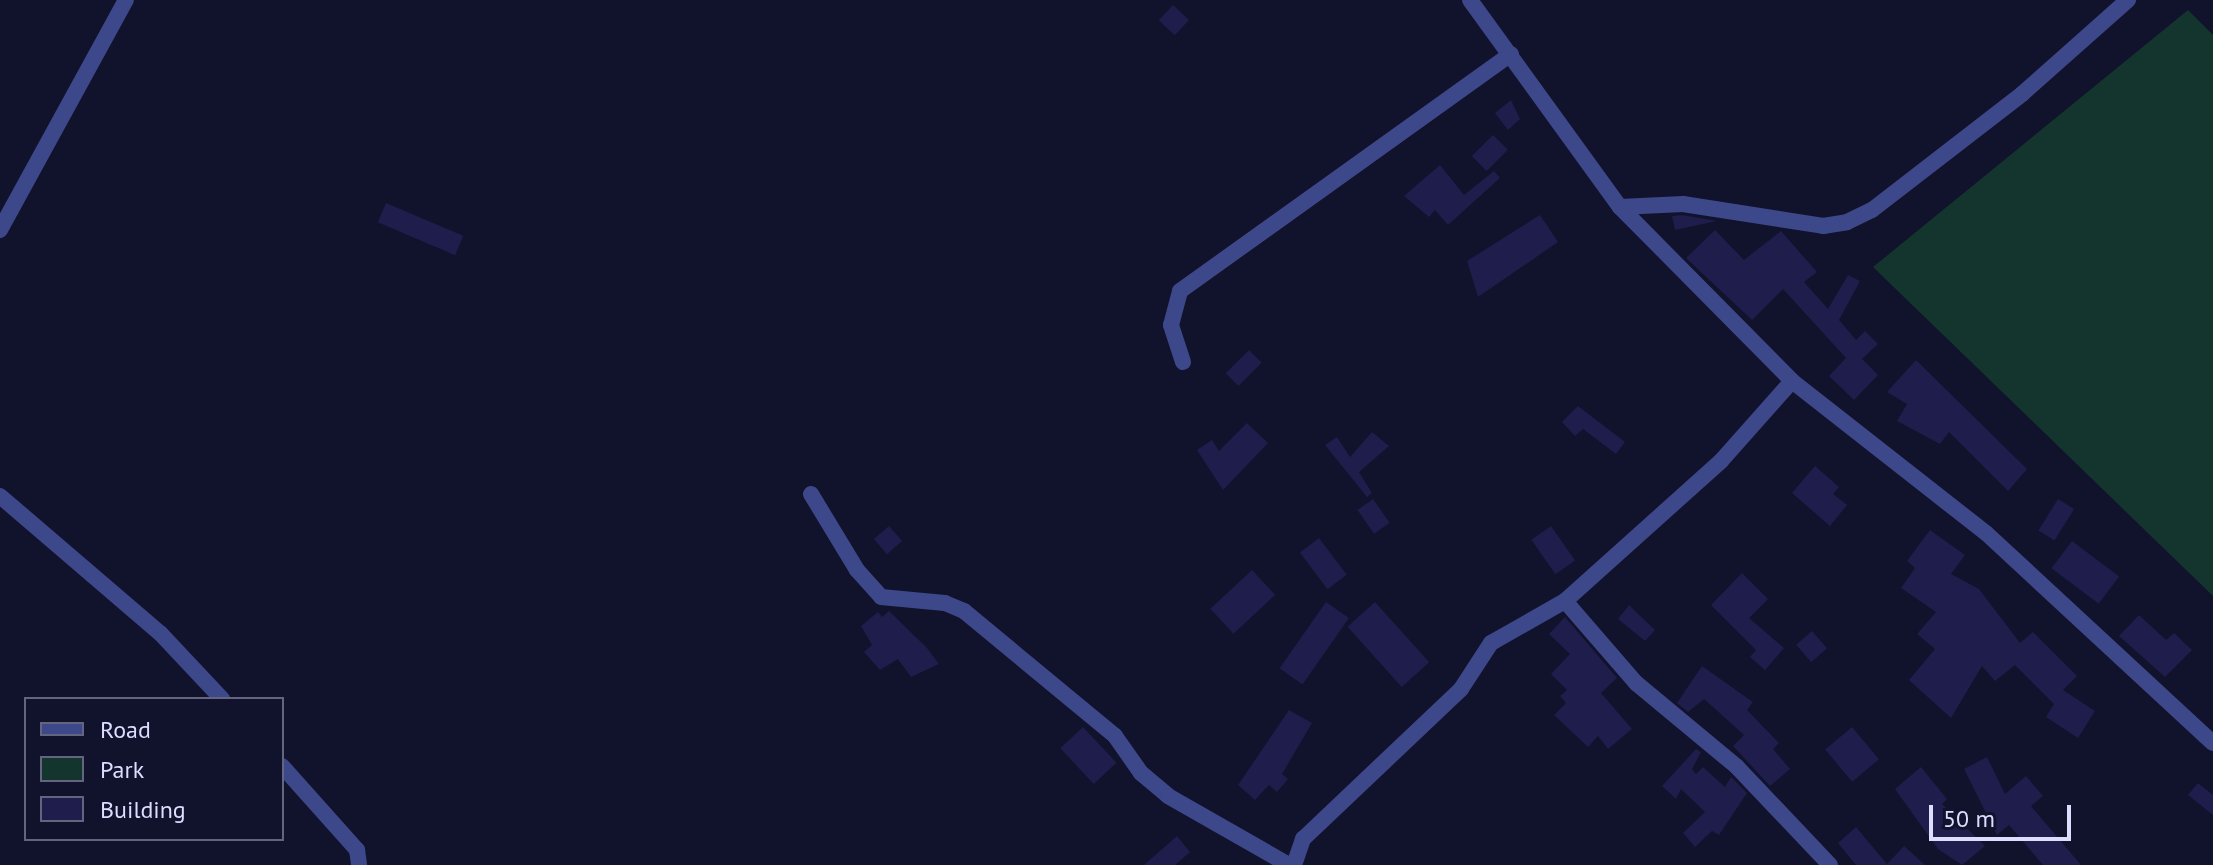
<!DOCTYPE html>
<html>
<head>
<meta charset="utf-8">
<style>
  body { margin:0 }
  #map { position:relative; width:2213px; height:865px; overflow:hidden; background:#11122b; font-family:"PT Sans",sans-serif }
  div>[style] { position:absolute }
  .green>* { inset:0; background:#14352e }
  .building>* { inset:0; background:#1e1d4c; transform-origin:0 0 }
  .street>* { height:16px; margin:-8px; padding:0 8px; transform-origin:8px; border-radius:8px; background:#3d488a }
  span { translate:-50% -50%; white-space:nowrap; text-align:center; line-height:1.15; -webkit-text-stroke:7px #11122b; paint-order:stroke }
  .legend { position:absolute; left:24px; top:697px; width:260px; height:144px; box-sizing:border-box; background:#11122b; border:2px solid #626480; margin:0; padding:10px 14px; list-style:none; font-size:24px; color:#dbdeff }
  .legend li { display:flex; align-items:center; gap:16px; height:40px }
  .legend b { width:40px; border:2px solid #626480 }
  .scale { position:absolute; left:1929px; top:805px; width:142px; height:36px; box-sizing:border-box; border:4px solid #dbdeff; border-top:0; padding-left:10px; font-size:24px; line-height:28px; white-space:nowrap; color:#dbdeff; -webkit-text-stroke:6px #11122b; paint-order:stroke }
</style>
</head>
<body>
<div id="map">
  <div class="green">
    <div style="clip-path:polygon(2188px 10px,2213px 35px,2213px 596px,1873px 267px)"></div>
  </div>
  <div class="building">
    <div style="left:1173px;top:5px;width:22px;height:21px;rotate:43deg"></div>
    <div style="clip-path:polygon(1511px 100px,1520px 119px,1508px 130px,1495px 113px)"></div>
    <div style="left:1493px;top:135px;width:21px;height:30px;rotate:45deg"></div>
    <div style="clip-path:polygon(1440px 165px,1464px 195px,1494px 171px,1500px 178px,1448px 225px,1435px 210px,1429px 217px,1404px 196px)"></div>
    <div style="left:386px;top:203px;width:84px;height:21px;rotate:23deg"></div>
    <div style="clip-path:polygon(1540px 215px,1558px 242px,1478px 297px,1467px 261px)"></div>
    <div style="clip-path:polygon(1672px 216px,1682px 215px,1717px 221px,1675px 230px)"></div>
    <div style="clip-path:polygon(1715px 230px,1744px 260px,1781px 231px,1817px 272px,1804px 282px,1828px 309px,1848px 275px,1860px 281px,1839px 320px,1856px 340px,1865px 331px,1878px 344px,1862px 359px,1878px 375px,1854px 400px,1829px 376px,1846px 358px,1783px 289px,1752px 320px,1686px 258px)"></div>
    <div style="left:1249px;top:350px;width:18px;height:33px;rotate:45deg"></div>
    <div style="clip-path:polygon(1916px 360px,2027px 469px,2008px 491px,1949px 432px,1940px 444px,1897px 421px,1907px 404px,1887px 392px)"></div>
    <div style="clip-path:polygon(1578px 406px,1625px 442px,1616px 454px,1583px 429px,1575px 436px,1562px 422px)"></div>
    <div style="clip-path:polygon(1247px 423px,1268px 443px,1223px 490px,1197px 450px,1212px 440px,1219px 451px)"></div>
    <div style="clip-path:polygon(1372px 432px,1389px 446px,1359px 472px,1372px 493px,1367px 497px,1325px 445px,1337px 437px,1350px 457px)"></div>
    <div style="clip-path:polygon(1815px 466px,1839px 487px,1833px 494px,1847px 505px,1830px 526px,1792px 493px)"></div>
    <div style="left:1373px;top:499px;width:29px;height:19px;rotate:55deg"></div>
    <div style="left:2058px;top:499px;width:19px;height:37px;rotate:32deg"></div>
    <div style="left:889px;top:526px;width:20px;height:20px;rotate:49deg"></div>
    <div style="left:1551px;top:526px;width:42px;height:24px;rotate:55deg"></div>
    <div style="clip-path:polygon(1930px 530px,1965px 555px,1951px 574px,1979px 589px,2020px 643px,2033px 632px,2077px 676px,2063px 690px,2095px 711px,2078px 738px,2046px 717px,2054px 704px,2015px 665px,1995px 681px,1982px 666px,1951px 718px,1909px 680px,1935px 649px,1917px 634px,1936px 612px,1901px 588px,1915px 568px,1907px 561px)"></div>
    <div style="left:1319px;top:538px;width:46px;height:24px;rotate:53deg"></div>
    <div style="left:2072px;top:541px;width:59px;height:34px;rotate:37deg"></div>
    <div style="left:1252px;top:570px;width:34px;height:57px;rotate:47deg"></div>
    <div style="clip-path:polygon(1742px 573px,1768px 599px,1749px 618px,1784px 648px,1765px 670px,1750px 657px,1756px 650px,1711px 605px)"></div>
    <div style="left:1326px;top:602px;width:28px;height:81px;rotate:35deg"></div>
    <div style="left:1375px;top:602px;width:81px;height:37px;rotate:48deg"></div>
    <div style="clip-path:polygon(1629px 605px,1655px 630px,1645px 641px,1618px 619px)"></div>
    <div style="clip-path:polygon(889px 611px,927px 648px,939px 664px,911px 677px,898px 659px,880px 670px,864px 652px,872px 645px,861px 626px,878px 612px,882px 617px)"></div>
    <div style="clip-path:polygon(2139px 615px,2166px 640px,2174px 633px,2192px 650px,2165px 677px,2119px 636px)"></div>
    <div style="clip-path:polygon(1565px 617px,1617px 678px,1601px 693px,1632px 729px,1608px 749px,1598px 736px,1588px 747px,1554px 715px,1566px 703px,1560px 696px,1567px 690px,1551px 674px,1570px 654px,1549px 634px)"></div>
    <div style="left:1812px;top:631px;width:23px;height:21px;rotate:49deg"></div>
    <div style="clip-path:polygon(1702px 666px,1753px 702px,1747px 710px,1779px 743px,1773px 749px,1790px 769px,1770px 786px,1733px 746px,1744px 735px,1704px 699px,1688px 712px,1677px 703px)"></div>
    <div style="clip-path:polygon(1289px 710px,1312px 723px,1282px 774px,1288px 779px,1277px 792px,1269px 785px,1255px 800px,1238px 785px)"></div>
    <div style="left:1083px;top:727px;width:49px;height:31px;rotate:47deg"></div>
    <div style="left:1852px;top:727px;width:42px;height:35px;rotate:50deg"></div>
    <div style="clip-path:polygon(1696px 749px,1701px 752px,1692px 769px,1696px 774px,1703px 767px,1725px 787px,1731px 777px,1747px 793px,1719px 835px,1712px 831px,1695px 847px,1683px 833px,1705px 812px,1681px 789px,1676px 799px,1662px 786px)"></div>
    <div style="clip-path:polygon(1987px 757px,2005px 794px,2026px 776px,2043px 796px,2031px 806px,2081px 865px,2043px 865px,2009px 825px,1997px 835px,1964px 769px)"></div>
    <div style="clip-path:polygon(1921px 767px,1947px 799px,1942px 804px,1985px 846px,1962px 865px,1938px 849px,1895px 789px)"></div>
    <div style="clip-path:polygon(2198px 783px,2213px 795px,2213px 815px,2188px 795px)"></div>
    <div style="clip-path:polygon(1856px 827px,1887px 864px,1904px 846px,1925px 865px,1856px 865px,1838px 843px)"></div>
    <div style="clip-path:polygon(1177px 836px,1190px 852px,1175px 865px,1144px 865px)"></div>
  </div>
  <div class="street">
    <div style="left:1470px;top:0;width:256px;rotate:54.1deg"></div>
    <div style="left:1620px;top:207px;width:245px;rotate:45.3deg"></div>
    <div style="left:1792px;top:381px;width:246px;rotate:38.1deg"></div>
    <div style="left:1986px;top:533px;width:309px;rotate:42.8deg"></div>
    <div style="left:1620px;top:207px;width:63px;rotate:-2.7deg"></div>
    <div style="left:1683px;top:204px;width:142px;rotate:8.9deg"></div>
    <div style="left:1823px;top:226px;width:24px;rotate:-9deg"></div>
    <div style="left:1847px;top:222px;width:28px;rotate:-26deg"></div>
    <div style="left:1872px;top:210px;width:190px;rotate:-37.7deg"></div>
    <div style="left:2022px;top:94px;width:142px;rotate:-41.6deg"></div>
    <div style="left:0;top:230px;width:262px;rotate:-61.3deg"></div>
    <div style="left:1183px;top:362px;width:39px;rotate:-108deg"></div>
    <div style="left:1171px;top:325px;width:35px;rotate:-75deg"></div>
    <div style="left:1180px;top:291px;width:407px;rotate:-35.6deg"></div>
    <div style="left:811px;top:494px;width:89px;rotate:58.8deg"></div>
    <div style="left:857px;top:570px;width:36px;rotate:48deg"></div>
    <div style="left:881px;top:597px;width:64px;rotate:5.4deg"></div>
    <div style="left:945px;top:603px;width:21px;rotate:23deg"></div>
    <div style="left:964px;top:611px;width:196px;rotate:39.6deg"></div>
    <div style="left:1115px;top:736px;width:45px;rotate:54.9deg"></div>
    <div style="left:1141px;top:773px;width:35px;rotate:40deg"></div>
    <div style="left:1168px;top:796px;width:139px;rotate:29.7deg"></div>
    <div style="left:0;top:496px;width:211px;rotate:40.6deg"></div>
    <div style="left:160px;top:633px;width:91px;rotate:46.8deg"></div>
    <div style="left:1565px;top:601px;width:108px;rotate:49.1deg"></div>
    <div style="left:1636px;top:683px;width:131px;rotate:39.7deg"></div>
    <div style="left:1737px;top:767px;width:135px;rotate:46.5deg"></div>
    <div style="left:282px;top:766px;width:113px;rotate:48.2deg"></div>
    <div style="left:357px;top:850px;width:15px;rotate:82deg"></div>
    <div style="left:1294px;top:865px;width:28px;rotate:-71deg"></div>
    <div style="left:1303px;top:839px;width:218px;rotate:-43.5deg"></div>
    <div style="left:1461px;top:689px;width:55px;rotate:-56.9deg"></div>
    <div style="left:1491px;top:643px;width:85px;rotate:-29.6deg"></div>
    <div style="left:1565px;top:601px;width:210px;rotate:-41.9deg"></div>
    <div style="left:1721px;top:461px;width:107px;rotate:-48.4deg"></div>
  </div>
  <ul class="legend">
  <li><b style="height:10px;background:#3d488a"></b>Road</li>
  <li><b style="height:22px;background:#14352e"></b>Park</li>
  <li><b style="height:22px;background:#1e1d4c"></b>Building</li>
  </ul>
  <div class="scale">50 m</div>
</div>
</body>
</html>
